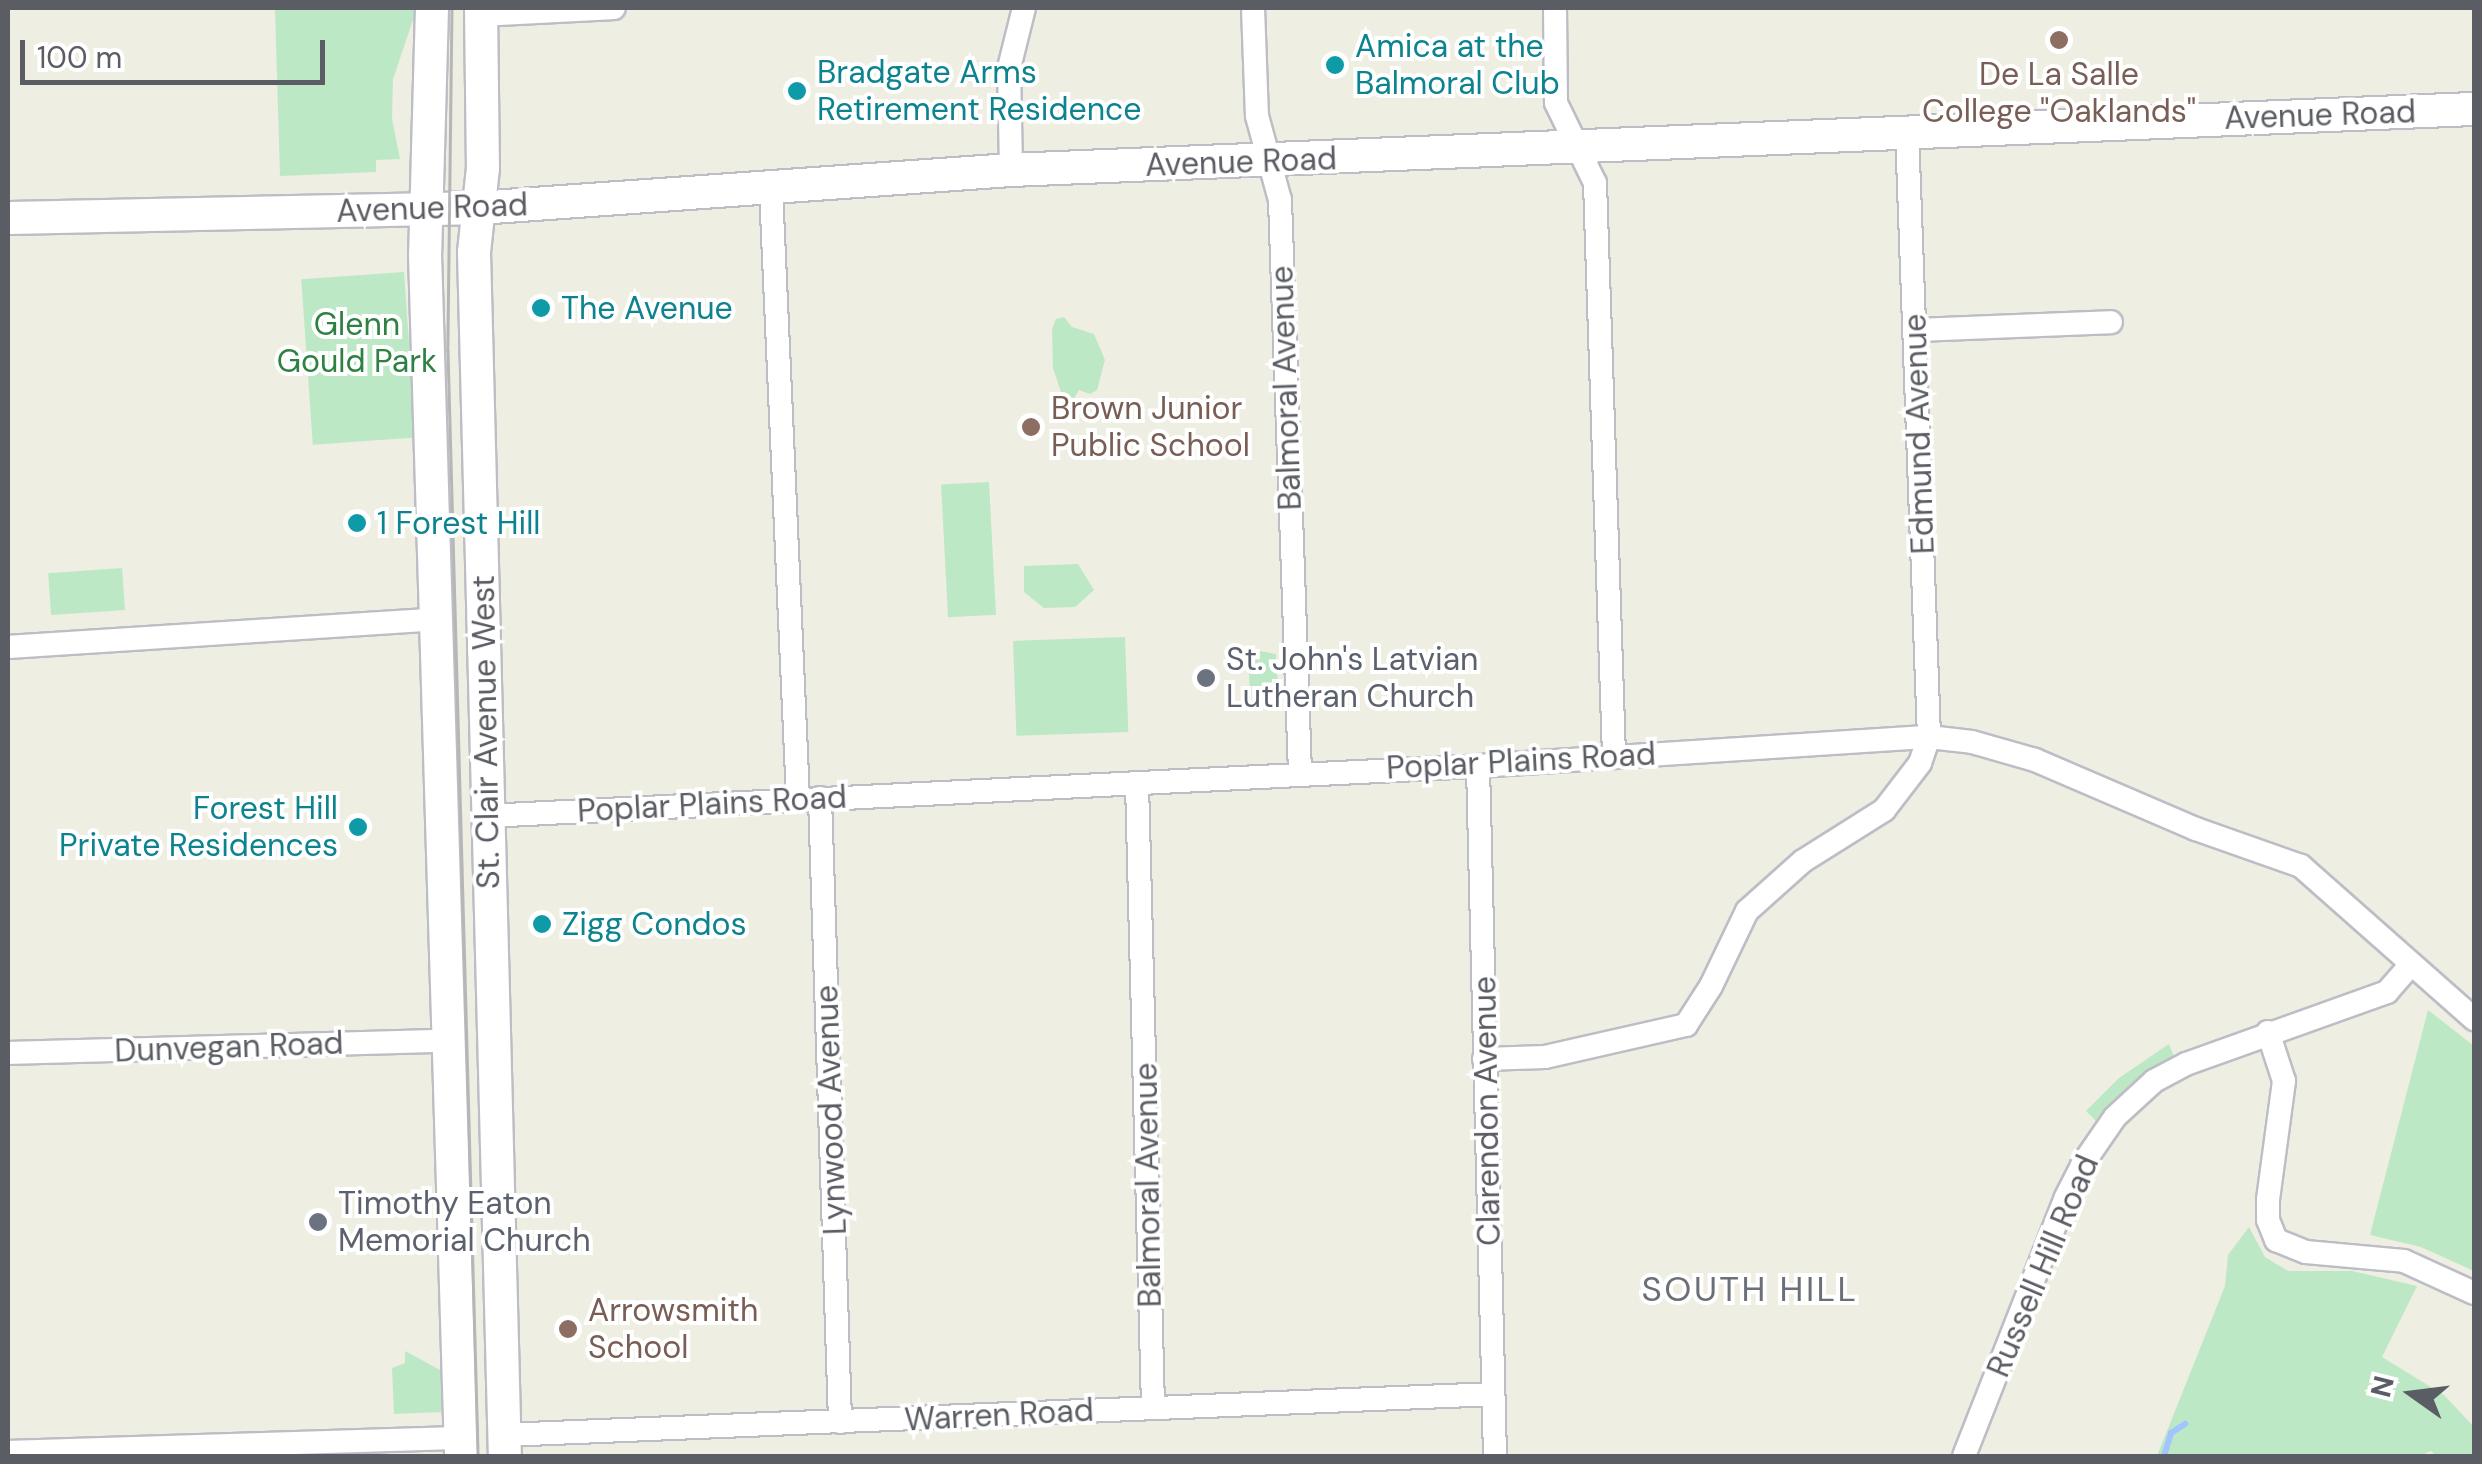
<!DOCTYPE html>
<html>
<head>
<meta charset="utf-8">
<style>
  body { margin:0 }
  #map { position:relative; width:2482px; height:1464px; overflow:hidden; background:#eeeee2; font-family:"DM Sans",sans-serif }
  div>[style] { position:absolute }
  .green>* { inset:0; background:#bde8c5; transform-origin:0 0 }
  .stream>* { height:6px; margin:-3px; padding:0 3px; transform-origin:3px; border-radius:3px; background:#a2c4ff }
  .roads { filter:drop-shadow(2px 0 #bdbec5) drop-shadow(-2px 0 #bdbec5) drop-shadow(0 2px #bdbec5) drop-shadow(0 -2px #bdbec5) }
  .street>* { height:22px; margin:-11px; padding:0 11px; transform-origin:11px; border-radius:11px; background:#fff }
  .secondary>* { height:32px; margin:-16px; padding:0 16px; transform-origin:16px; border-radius:16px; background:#fff }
  .tram>* { height:2.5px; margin:-1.25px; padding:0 1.25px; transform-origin:1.25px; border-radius:1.25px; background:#b6b6b7 }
  .dots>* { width:28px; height:28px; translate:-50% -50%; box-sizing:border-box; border:5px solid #fff; border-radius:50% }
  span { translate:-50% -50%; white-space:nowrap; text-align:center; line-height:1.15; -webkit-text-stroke:8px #fff; paint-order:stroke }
  .culture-label { font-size:32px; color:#0d838f }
  .left { translate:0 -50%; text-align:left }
  .right { translate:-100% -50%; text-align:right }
  .education-label { font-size:32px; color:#785e54 }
  .street-label { font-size:32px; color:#5b5d64 }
  .park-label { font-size:32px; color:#2e8142 }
  .worship-label { font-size:32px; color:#5b616d }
  .neighbourhood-label { font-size:35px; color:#6b6f76; letter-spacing:2.5px }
  .frame { position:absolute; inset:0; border:10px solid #5b5d64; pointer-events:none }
  .north { position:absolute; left:2362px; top:1344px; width:100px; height:100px; -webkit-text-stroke:8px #fff; paint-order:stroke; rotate:284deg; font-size:28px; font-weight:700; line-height:40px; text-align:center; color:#5b5d64 }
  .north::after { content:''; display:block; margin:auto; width:35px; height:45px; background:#5b5d64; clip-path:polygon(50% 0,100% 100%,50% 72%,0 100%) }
  .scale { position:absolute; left:20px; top:40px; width:305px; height:45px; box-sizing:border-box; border:5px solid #5b5d64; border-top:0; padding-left:12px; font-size:30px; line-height:35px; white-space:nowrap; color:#5b5d64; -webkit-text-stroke:8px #fff; paint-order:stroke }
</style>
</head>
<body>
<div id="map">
  <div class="green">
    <div style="clip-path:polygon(275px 8px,417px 8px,393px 79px,392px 119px,400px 159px,376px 160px,376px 172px,280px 176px)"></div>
    <div style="left:404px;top:272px;width:166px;height:103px;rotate:86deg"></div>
    <div style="clip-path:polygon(1064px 317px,1072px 327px,1094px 334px,1105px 360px,1097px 390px,1090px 394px,1079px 390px,1073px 400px,1063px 398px,1053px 368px,1052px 329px,1056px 319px)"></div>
    <div style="left:989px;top:482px;width:133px;height:48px;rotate:87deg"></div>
    <div style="clip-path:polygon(1078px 564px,1094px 590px,1075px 607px,1044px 608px,1024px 592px,1024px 566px)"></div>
    <div style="left:122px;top:568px;width:42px;height:74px;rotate:86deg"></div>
    <div style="left:1125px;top:637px;width:95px;height:112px;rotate:88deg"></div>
    <div style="clip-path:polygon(1248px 649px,1276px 654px,1279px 701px,1250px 702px)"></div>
    <div style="clip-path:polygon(2428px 1010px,2474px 1046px,2474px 1271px,2421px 1247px,2370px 1235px)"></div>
    <div style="clip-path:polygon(2169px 1044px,2175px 1059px,2112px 1105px,2097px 1122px,2086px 1111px,2119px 1078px)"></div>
    <div style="clip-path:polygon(2249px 1227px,2265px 1257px,2288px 1271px,2352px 1271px,2417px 1286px,2382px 1357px,2444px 1395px,2474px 1427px,2474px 1456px,2436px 1456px,2431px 1451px,2419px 1456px,2157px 1456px,2225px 1286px,2228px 1255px)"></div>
    <div style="clip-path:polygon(405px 1351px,442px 1371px,441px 1412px,394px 1414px,392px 1368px,405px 1363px)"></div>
  </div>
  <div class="stream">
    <div style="left:2164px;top:1456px;width:24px;rotate:-73deg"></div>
    <div style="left:2171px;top:1433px;width:17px;rotate:-33deg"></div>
  </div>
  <div class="roads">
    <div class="street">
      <div style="left:1253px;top:8px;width:108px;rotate:87.9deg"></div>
      <div style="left:1257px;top:116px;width:87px;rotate:74.7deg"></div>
      <div style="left:1280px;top:200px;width:572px;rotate:88deg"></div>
      <div style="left:1555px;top:8px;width:95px;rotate:89.4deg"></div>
      <div style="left:1556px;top:103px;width:89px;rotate:64deg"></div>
      <div style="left:1595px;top:183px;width:572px;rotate:88.1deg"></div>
      <div style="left:481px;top:15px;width:133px;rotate:-3deg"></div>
      <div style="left:1011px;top:170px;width:102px;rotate:-91.1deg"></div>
      <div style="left:1009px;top:68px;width:62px;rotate:-76deg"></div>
      <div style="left:771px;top:190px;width:609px;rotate:87.46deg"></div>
      <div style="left:1916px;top:330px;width:195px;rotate:-2.3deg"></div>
      <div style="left:8px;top:647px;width:429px;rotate:-3.7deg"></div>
      <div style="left:1478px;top:766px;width:690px;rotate:88.59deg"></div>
      <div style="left:1137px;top:783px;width:625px;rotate:88.53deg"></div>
      <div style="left:820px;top:798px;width:624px;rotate:88.16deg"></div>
      <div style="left:487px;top:816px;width:992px;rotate:-2.89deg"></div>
      <div style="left:1478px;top:766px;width:452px;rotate:-3.7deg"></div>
      <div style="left:1929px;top:737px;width:43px;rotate:6.6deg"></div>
      <div style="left:1972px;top:742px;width:66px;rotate:15.9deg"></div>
      <div style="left:2035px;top:760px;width:175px;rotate:23.2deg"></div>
      <div style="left:2196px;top:829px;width:111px;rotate:19.4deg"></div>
      <div style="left:2301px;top:866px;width:231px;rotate:41.5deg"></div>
      <div style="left:2268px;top:1032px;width:52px;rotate:71.9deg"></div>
      <div style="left:2284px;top:1081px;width:120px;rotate:97.7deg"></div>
      <div style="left:2268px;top:1200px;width:20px;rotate:90deg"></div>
      <div style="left:2268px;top:1220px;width:22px;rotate:68deg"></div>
      <div style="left:2276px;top:1240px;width:32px;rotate:22deg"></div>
      <div style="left:2306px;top:1252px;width:98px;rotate:5.2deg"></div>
      <div style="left:2404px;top:1261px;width:77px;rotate:24.6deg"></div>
      <div style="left:8px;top:1053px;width:442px;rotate:-1.6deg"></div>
      <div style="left:1484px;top:1059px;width:61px;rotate:-1.9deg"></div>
      <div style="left:1545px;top:1057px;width:145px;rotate:-12.8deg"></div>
      <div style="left:1686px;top:1025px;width:46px;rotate:-57.3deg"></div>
      <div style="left:1711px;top:986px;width:83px;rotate:-64.4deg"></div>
      <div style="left:1747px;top:911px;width:75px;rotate:-41.8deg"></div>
      <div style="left:1803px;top:861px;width:96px;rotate:-32.2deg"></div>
      <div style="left:1884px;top:810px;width:59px;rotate:-52.5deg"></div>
      <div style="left:1920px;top:763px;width:28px;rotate:-71deg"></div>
      <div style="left:1929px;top:737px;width:605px;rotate:-92.08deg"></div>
      <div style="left:504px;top:1435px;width:990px;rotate:-2.37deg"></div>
      <div style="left:8px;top:1452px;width:453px;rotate:-1.8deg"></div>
      <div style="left:1964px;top:1456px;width:276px;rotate:-68.5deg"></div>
      <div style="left:2065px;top:1199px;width:38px;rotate:-63deg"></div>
      <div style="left:2082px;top:1165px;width:58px;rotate:-55.5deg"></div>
      <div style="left:2115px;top:1117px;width:53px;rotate:-42.7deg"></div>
      <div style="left:2154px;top:1081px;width:36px;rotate:-28deg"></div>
      <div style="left:2186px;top:1064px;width:214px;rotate:-19.7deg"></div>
      <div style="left:2387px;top:992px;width:37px;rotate:-49deg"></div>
    </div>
    <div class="secondary">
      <div style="left:432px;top:8px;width:246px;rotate:91.6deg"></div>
      <div style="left:425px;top:254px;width:1203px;rotate:88.28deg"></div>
      <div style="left:481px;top:8px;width:160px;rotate:89.3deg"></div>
      <div style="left:483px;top:168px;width:84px;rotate:96.1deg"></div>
      <div style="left:474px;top:252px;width:1204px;rotate:88.53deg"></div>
      <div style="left:8px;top:218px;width:470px;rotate:-1.2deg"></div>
      <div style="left:478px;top:208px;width:534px;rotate:-4.08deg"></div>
      <div style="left:1011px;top:170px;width:1464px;rotate:-2.39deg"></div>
    </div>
  </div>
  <div class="tram">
    <div style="left:452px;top:8px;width:343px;rotate:90.7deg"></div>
    <div style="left:448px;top:351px;width:1105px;rotate:88.44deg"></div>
  </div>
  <div class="dots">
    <div style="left:2059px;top:40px;background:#8d6e63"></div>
    <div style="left:1335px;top:65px;background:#0f9aa8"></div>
    <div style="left:797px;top:91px;background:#0f9aa8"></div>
    <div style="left:541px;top:308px;background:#0f9aa8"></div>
    <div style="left:1031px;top:427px;background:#8d6e63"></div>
    <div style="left:357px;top:523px;background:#0f9aa8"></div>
    <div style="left:1206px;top:678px;background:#6b7280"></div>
    <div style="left:358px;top:827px;background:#0f9aa8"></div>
    <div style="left:542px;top:924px;background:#0f9aa8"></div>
    <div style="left:318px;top:1222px;background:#6b7280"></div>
    <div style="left:568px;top:1329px;background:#8d6e63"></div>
  </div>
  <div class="culture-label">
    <span class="left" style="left:1355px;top:65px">Amica at the<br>Balmoral Club</span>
    <span class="left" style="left:817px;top:91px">Bradgate Arms<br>Retirement Residence</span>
    <span class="left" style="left:561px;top:308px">The Avenue</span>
    <span class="left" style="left:377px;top:523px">1 Forest Hill</span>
    <span class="right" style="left:338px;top:827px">Forest Hill<br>Private Residences</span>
    <span class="left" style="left:562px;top:924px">Zigg Condos</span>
  </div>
  <div class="education-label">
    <span style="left:2059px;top:93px">De La Salle<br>College "Oaklands"</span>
    <span class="left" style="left:1051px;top:427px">Brown Junior<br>Public School</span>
    <span class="left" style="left:588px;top:1329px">Arrowsmith<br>School</span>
  </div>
  <div class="street-label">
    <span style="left:2320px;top:115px;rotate:-2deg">Avenue Road</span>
    <span style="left:1241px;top:162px;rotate:-2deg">Avenue Road</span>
    <span style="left:432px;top:208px;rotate:-2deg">Avenue Road</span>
    <span style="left:1286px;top:388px;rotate:-92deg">Balmoral Avenue</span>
    <span style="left:1919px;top:434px;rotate:-92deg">Edmund Avenue</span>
    <span style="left:486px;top:732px;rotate:-91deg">St. Clair Avenue West</span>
    <span style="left:1521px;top:761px;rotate:-3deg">Poplar Plains Road</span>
    <span style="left:712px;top:804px;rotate:-3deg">Poplar Plains Road</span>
    <span style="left:229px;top:1047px;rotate:-2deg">Dunvegan Road</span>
    <span style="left:831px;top:1110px;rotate:-92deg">Lynwood Avenue</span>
    <span style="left:1487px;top:1111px;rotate:-91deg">Clarendon Avenue</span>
    <span style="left:1148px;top:1185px;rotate:-91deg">Balmoral Avenue</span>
    <span style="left:2043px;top:1266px;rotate:-67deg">Russell Hill Road</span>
    <span style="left:999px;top:1415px;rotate:-3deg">Warren Road</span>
  </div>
  <div class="park-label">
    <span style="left:357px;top:343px">Glenn<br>Gould Park</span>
  </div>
  <div class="worship-label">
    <span class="left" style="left:1226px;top:678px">St. John's Latvian<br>Lutheran Church</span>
    <span class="left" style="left:338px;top:1222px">Timothy Eaton<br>Memorial Church</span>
  </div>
  <div class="neighbourhood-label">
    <span style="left:1750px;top:1289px">SOUTH HILL</span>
  </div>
  <div class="frame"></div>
  <div class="north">N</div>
  <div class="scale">100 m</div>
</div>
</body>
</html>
